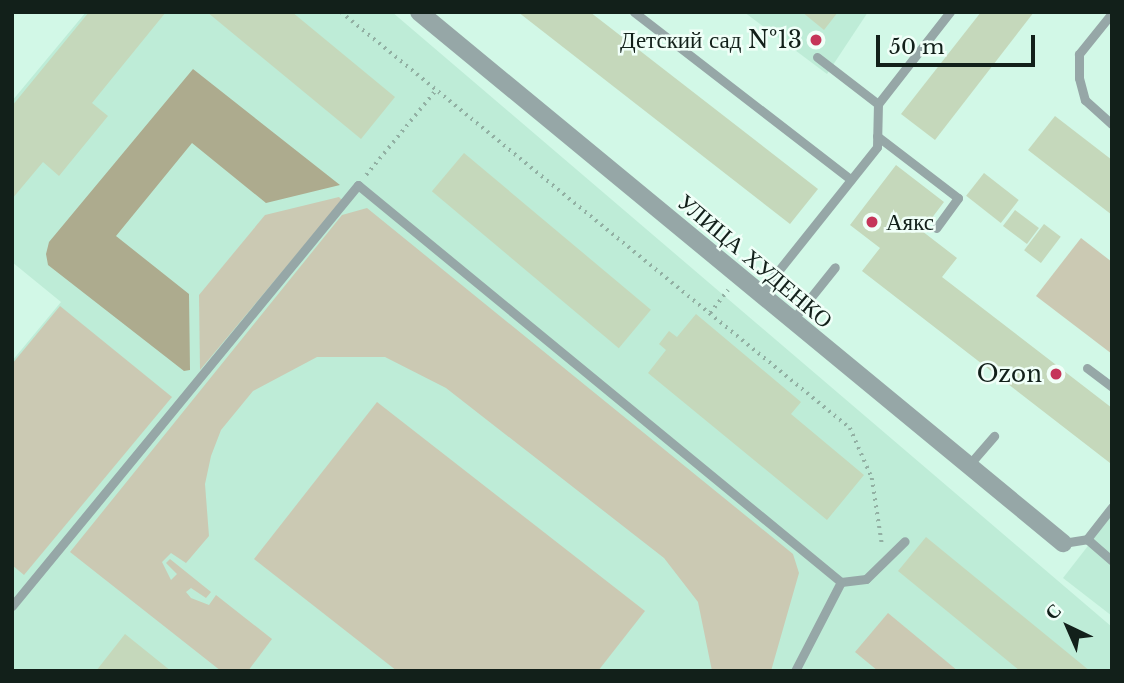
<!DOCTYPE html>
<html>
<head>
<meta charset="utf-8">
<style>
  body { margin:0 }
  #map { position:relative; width:1124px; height:683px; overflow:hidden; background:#d2f8e7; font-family:"Libre Baskerville",serif }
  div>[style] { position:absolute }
  .built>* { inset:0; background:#beecd7 }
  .green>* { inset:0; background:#cbc9b3 }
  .forest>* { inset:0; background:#adab8e }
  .building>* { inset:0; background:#c5d8bb; transform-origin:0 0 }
  .path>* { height:3.5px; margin-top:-1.75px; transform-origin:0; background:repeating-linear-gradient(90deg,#92b0a3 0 2px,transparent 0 7px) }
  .lane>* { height:9px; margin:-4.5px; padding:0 4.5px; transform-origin:4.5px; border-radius:4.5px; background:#96a7a7 }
  .street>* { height:18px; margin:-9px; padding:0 9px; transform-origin:9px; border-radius:9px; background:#96a7a7 }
  .dots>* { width:19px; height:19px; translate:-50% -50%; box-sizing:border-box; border:4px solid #f0fff8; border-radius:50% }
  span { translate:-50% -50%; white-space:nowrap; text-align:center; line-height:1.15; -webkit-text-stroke:5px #f0fff8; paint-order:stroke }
  .poi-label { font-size:23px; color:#12201a }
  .right { translate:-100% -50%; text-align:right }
  .left { translate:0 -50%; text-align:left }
  .street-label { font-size:23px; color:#12201a }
  .frame { position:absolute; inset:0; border:14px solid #12201a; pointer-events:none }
  .north { position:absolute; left:1033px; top:592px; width:70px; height:70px; -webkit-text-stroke:5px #f0fff8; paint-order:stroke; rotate:316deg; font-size:19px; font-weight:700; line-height:28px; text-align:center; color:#12201a }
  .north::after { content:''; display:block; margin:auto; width:24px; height:32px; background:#12201a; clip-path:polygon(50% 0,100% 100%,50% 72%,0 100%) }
  .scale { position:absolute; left:876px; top:35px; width:159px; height:32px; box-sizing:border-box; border:4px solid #12201a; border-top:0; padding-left:9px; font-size:21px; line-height:24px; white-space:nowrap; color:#12201a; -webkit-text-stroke:5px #f0fff8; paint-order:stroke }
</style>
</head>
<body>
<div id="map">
  <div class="built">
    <div style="clip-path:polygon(86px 12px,392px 12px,1112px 627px,1112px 671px,12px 671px,12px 361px,61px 302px,12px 262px,12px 101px)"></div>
    <div style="clip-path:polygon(744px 12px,868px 12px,827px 74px)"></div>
    <div style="clip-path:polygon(1112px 515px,1112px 616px,1063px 578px)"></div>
  </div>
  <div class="green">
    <div style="clip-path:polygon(339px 197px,342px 200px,200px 370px,199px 295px,265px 215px)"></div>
    <div style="clip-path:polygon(367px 208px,793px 554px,799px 573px,771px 671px,712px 671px,698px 602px,664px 558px,446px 388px,385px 357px,317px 357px,253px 391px,221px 430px,211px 456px,205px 484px,209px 536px,186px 563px,171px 553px,162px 562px,171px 580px,177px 574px,166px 563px,170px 559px,211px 592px,206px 598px,191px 588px,186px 592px,191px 598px,209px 605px,216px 595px,272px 639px,248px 671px,221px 671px,70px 552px,342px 215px)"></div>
    <div style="clip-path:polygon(1081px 238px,1112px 262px,1112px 354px,1036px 296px)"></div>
    <div style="clip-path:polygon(60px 306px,172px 397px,24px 575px,12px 565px,12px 364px)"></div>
    <div style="clip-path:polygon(377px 402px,645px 611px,598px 671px,397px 671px,254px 559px)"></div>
    <div style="clip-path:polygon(888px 613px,958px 671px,878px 671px,855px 652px)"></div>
  </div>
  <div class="forest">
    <div style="clip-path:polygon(193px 69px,340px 185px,266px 203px,192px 143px,116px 236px,189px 294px,190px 370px,184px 371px,48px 265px,46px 254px,49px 242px)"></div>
  </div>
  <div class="building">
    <div style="clip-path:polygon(89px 12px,166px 12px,92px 103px,108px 116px,59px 176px,43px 162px,12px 199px,12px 106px)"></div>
    <div style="clip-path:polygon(207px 12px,292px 12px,395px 97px,361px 139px)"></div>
    <div style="clip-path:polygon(518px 12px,590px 12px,818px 189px,790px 224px)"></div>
    <div style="clip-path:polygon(802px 12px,838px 12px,824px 30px)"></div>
    <div style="clip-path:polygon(981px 12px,1034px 12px,935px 140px,901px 114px)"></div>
    <div style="clip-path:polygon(1055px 116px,1112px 160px,1112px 215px,1028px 150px)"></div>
    <div style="left:464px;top:153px;width:244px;height:50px;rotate:40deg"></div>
    <div style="clip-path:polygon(896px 165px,944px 202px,922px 231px,957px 258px,942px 277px,1112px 408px,1110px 463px,862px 271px,880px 248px,850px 225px)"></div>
    <div style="left:984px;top:173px;width:44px;height:29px;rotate:38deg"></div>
    <div style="left:1015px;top:210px;width:30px;height:20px;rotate:37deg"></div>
    <div style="left:1044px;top:224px;width:21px;height:33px;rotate:37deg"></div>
    <div style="clip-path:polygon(696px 314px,801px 402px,791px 414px,864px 475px,827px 520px,648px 373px,666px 350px,659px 344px,669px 331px,677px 337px)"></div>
    <div style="clip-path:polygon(926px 537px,1090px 671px,1020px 671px,898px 571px)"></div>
    <div style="clip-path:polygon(125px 634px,171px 671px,96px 671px)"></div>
  </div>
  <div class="path">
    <div style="left:341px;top:12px;width:657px;rotate:39.26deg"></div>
    <div style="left:850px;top:428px;width:55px;rotate:66.3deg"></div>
    <div style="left:872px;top:478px;width:67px;rotate:81.4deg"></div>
    <div style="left:366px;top:175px;width:110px;rotate:-50.5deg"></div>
    <div style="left:710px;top:313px;width:29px;rotate:-52deg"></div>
  </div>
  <div class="lane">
    <div style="left:634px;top:12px;width:274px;rotate:37.7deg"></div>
    <div style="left:1112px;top:13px;width:53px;rotate:128.8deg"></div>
    <div style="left:1079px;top:54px;width:24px;rotate:90deg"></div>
    <div style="left:1079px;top:78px;width:23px;rotate:75deg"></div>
    <div style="left:1085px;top:100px;width:36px;rotate:42deg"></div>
    <div style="left:817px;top:57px;width:77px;rotate:37.6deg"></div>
    <div style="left:877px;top:136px;width:102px;rotate:37.4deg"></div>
    <div style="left:958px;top:198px;width:37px;rotate:126deg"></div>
    <div style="left:759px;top:295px;width:189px;rotate:-51.4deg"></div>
    <div style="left:877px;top:147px;width:43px;rotate:-88.7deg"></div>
    <div style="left:878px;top:104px;width:117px;rotate:-52deg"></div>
    <div style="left:791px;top:322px;width:70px;rotate:-51.3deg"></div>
    <div style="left:1087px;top:368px;width:31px;rotate:37deg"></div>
    <div style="left:968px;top:466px;width:40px;rotate:-49deg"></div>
    <div style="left:1087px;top:539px;width:33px;rotate:41deg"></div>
    <div style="left:1063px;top:543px;width:24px;rotate:-9deg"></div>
    <div style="left:1087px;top:539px;width:41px;rotate:-52deg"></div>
    <div style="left:12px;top:606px;width:545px;rotate:-50.58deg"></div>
    <div style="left:358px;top:185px;width:625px;rotate:39.42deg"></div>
    <div style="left:841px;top:582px;width:25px;rotate:-7deg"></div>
    <div style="left:866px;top:579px;width:54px;rotate:-44.3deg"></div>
    <div style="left:795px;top:671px;width:100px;rotate:-62.7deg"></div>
  </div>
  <div class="street">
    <div style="left:419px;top:12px;width:835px;rotate:39.51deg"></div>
  </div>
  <div class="dots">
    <div style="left:816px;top:40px;background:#c53559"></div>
    <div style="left:872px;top:222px;background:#c53559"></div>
    <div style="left:1056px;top:374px;background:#c53559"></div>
  </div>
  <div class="poi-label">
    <span class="right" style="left:802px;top:40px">Детский сад №13</span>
    <span class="left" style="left:886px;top:222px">Аякс</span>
    <span class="right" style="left:1042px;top:374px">Ozon</span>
  </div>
  <div class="street-label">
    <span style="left:755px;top:261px;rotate:40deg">УЛИЦА ХУДЕНКО</span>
  </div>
  <div class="frame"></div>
  <div class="north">С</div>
  <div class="scale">50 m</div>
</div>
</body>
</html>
